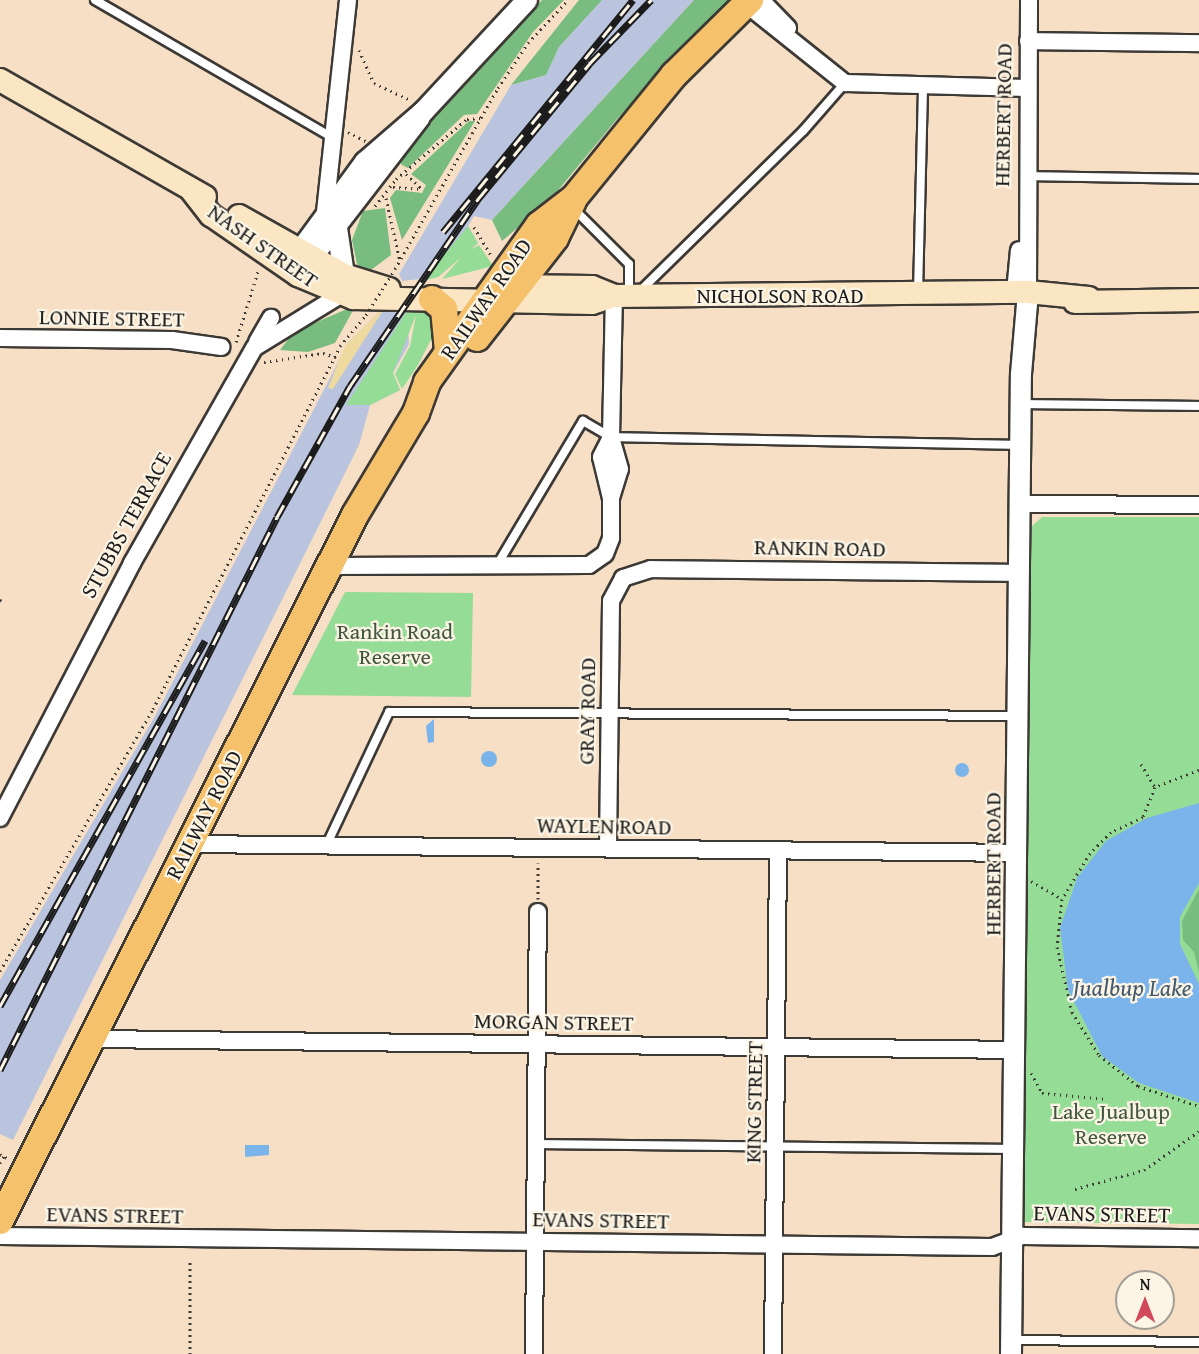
<!DOCTYPE html>
<html>
<head>
<meta charset="utf-8">
<style>
  body { margin:0 }
  #map { position:relative; width:1199px; height:1354px; overflow:hidden; background:#f6dfc5; font-family:"Gentium Book Plus",serif }
  div>[style] { position:absolute }
  .industrial>* { inset:0; background:#bac4de }
  .green>* { inset:0; background:#95dc96 }
  .forest>* { inset:0; background:#78bc7f }
  .sand>* { inset:0; background:#eeda9e }
  .water>* { inset:0; background:#7bb4eb }
  .round { border-radius:50% }
  .path>* { height:3px; margin-top:-1.5px; transform-origin:0; background:repeating-linear-gradient(90deg,#3d3935 0 1.5px,transparent 0 6px) }
  .roads { filter:drop-shadow(2px 0 #3d3935) drop-shadow(-2px 0 #3d3935) drop-shadow(0 2px #3d3935) drop-shadow(0 -2px #3d3935) }
  .service>* { height:8px; margin:-4px; padding:0 4px; transform-origin:4px; border-radius:4px; background:#fff }
  .minor>* { height:16px; margin:-8px; padding:0 8px; transform-origin:8px; border-radius:8px; background:#fff }
  .tertiary>* { height:20px; margin:-10px; padding:0 10px; transform-origin:10px; border-radius:10px; background:#fff }
  .secondary>* { height:22px; margin:-11px; padding:0 11px; transform-origin:11px; border-radius:11px; background:#fbe6c4 }
  .primary>* { height:26px; margin:-13px; padding:0 13px; transform-origin:13px; border-radius:13px; background:#f5c16b }
  .rail>* { height:7px; margin-top:-3.5px; transform-origin:0; background:repeating-linear-gradient(90deg,#fcf5e5 0 14px,#1c1c1c 0 28px); box-sizing:border-box; border-block:2px solid #1c1c1c }
  .path-bridge>* { height:3px; margin-top:-1.5px; transform-origin:0; background:repeating-linear-gradient(90deg,#3d3935 0 1.5px,transparent 0 6px) }
  span { translate:-50% -50%; white-space:nowrap; text-align:center; line-height:1.15; -webkit-text-stroke:4.5px #fcf5e5; paint-order:stroke }
  .street-label { font-size:22px; color:#1c1c1c }
  .park-label { font-size:22px; color:#405641 }
  .water-label { font-size:24px; color:#42596f; font-style:italic }
  .north { position:absolute; left:1115px; top:1270px; width:60px; height:60px; box-sizing:border-box; background:#fcf5e5; border:2px solid #a29e95; border-radius:50%; rotate:0deg; font-size:16px; font-weight:700; line-height:24px; text-align:center; color:#1c1c1c }
  .north::after { content:''; display:block; margin:auto; width:21px; height:27px; background:#d1495b; clip-path:polygon(50% 0,100% 100%,50% 72%,0 100%) }
</style>
</head>
<body>
<div id="map">
  <div class="industrial">
    <div style="clip-path:polygon(602px 0,694px 0,492px 220px,474px 216px,468px 226px,478px 243px,438px 277px,402px 281px,399px 274px,511px 85px,546px 75px,559px 47px)"></div>
    <div style="clip-path:polygon(387px 304px,407px 305px,409px 344px,393px 373px,400px 390px,370px 405px,359px 445px,13px 1140px,0 1134px,0 980px,155px 716px,348px 343px)"></div>
  </div>
  <div class="green">
    <div style="clip-path:polygon(468px 226px,478px 243px,438px 277px,423px 281px)"></div>
    <div style="clip-path:polygon(479px 245px,493px 266px,442px 279px,466px 252px)"></div>
    <div style="clip-path:polygon(413px 302px,437px 316px,438px 326px,418px 365px,402px 389px,395px 374px,410px 346px,416px 315px,393px 373px,400px 390px,370px 405px,346px 405px)"></div>
    <div style="clip-path:polygon(1042px 517px,1199px 517px,1199px 1224px,1022px 1222px,1031px 527px)"></div>
    <div style="clip-path:polygon(345px 592px,473px 593px,471px 697px,292px 695px)"></div>
  </div>
  <div class="forest">
    <div style="clip-path:polygon(542px 0,564px 0,533px 32px,477px 114px,464px 115px,408px 168px,402px 165px,399px 161px,437px 111px)"></div>
    <div style="clip-path:polygon(579px 0,602px 0,559px 47px,546px 75px,511px 85px)"></div>
    <div style="clip-path:polygon(694px 0,732px 0,617px 119px,550px 200px,502px 241px,492px 220px)"></div>
    <div style="clip-path:polygon(469px 121px,475px 121px,402px 240px,390px 198px,396px 190px,422px 193px,426px 185px,411px 174px)"></div>
    <div style="clip-path:polygon(385px 208px,391px 255px,367px 273px,357px 264px,352px 240px,363px 211px)"></div>
    <div style="clip-path:polygon(356px 305px,335px 343px,308px 352px,280px 350px,294px 332px)"></div>
    <div style="clip-path:polygon(1199px 889px,1199px 972px,1194px 952px,1183px 940px,1182px 921px)"></div>
  </div>
  <div class="sand">
    <div style="clip-path:polygon(387px 304px,333px 389px,328px 388px,345px 346px)"></div>
  </div>
  <div class="water">
    <div style="clip-path:polygon(434px 719px,434px 742px,428px 743px,426px 726px)"></div>
    <div class="round" style="left:481px;top:751px;width:16px;height:16px"></div>
    <div class="round" style="left:955px;top:763px;width:14px;height:14px"></div>
    <div style="clip-path:polygon(1199px 803px,1199px 883px,1180px 917px,1180px 944px,1199px 984px,1199px 1103px,1139px 1083px,1102px 1056px,1068px 990px,1060px 928px,1077px 878px,1106px 841px,1147px 818px)"></div>
    <div style="clip-path:polygon(245px 1145px,269px 1145px,269px 1155px,245px 1157px)"></div>
  </div>
  <div class="path">
    <div style="left:359px;top:50px;width:36px;rotate:66deg"></div>
    <div style="left:374px;top:83px;width:38px;rotate:25deg"></div>
    <div style="left:348px;top:132px;width:20px;rotate:27deg"></div>
    <div style="left:406px;top:174px;width:22px;rotate:43deg"></div>
    <div style="left:393px;top:187px;width:28px;rotate:4deg"></div>
    <div style="left:386px;top:198px;width:65px;rotate:77.5deg"></div>
    <div style="left:375px;top:206px;width:34px;rotate:-52deg"></div>
    <div style="left:396px;top:179px;width:93px;rotate:-40.2deg"></div>
    <div style="left:467px;top:119px;width:13px;rotate:-4deg"></div>
    <div style="left:474px;top:227px;width:35px;rotate:59deg"></div>
    <div style="left:395px;top:269px;width:208px;rotate:-60.4deg"></div>
    <div style="left:498px;top:88px;width:54px;rotate:-56.3deg"></div>
    <div style="left:528px;top:43px;width:59px;rotate:-47.1deg"></div>
    <div style="left:236px;top:342px;width:77px;rotate:-72.7deg"></div>
    <div style="left:264px;top:362px;width:60px;rotate:-8.7deg"></div>
    <div style="left:323px;top:353px;width:14px;rotate:17deg"></div>
    <div style="left:0;top:600px;width:5px;rotate:22deg"></div>
    <div style="left:1141px;top:764px;width:27px;rotate:59deg"></div>
    <div style="left:1199px;top:770px;width:47px;rotate:158.9deg"></div>
    <div style="left:1155px;top:787px;width:32px;rotate:112deg"></div>
    <div style="left:1143px;top:817px;width:35px;rotate:155deg"></div>
    <div style="left:1111px;top:832px;width:30px;rotate:135deg"></div>
    <div style="left:1090px;top:853px;width:54px;rotate:121.3deg"></div>
    <div style="left:1062px;top:899px;width:48px;rotate:95.9deg"></div>
    <div style="left:1057px;top:947px;width:67px;rotate:77deg"></div>
    <div style="left:1072px;top:1012px;width:51px;rotate:57.9deg"></div>
    <div style="left:1099px;top:1055px;width:50px;rotate:38.5deg"></div>
    <div style="left:1138px;top:1086px;width:64px;rotate:18.2deg"></div>
    <div style="left:1031px;top:881px;width:36px;rotate:30deg"></div>
    <div style="left:538px;top:899px;width:36px;rotate:-90deg"></div>
    <div style="left:0;top:971px;width:303px;rotate:-59.7deg"></div>
    <div style="left:153px;top:709px;width:408px;rotate:-62.7deg"></div>
    <div style="left:340px;top:346px;width:39px;rotate:-50deg"></div>
    <div style="left:1031px;top:1073px;width:23px;rotate:61deg"></div>
    <div style="left:1042px;top:1093px;width:65px;rotate:5.3deg"></div>
    <div style="left:0;top:1154px;width:10px;rotate:29deg"></div>
    <div style="left:0;top:1163px;width:8px;rotate:-60deg"></div>
    <div style="left:1075px;top:1189px;width:72px;rotate:-15.4deg"></div>
    <div style="left:1144px;top:1170px;width:67px;rotate:-35.3deg"></div>
    <div style="left:190px;top:1354px;width:95px;rotate:-90deg"></div>
  </div>
  <div class="roads">
    <div class="service">
      <div style="left:95px;top:0;width:272px;rotate:30.1deg"></div>
      <div style="left:1027px;top:176px;width:172px;rotate:1deg"></div>
      <div style="left:573px;top:208px;width:79px;rotate:45deg"></div>
      <div style="left:629px;top:264px;width:31px;rotate:90deg"></div>
      <div style="left:639px;top:292px;width:230px;rotate:-44.5deg"></div>
      <div style="left:803px;top:131px;width:64px;rotate:-48.8deg"></div>
      <div style="left:918px;top:293px;width:207px;rotate:-88.6deg"></div>
      <div style="left:1021px;top:404px;width:178px;rotate:0.6deg"></div>
      <div style="left:497px;top:565px;width:168px;rotate:-59.2deg"></div>
      <div style="left:583px;top:421px;width:32px;rotate:30deg"></div>
      <div style="left:611px;top:437px;width:408px;rotate:1.1deg"></div>
      <div style="left:326px;top:846px;width:148px;rotate:-64.8deg"></div>
      <div style="left:389px;top:712px;width:629px;rotate:0.36deg"></div>
      <div style="left:536px;top:1144px;width:477px;rotate:0.6deg"></div>
      <div style="left:1012px;top:1340px;width:187px;rotate:0.6deg"></div>
    </div>
    <div class="minor">
      <div style="left:761px;top:0;width:39px;rotate:46deg"></div>
      <div style="left:746px;top:4px;width:127px;rotate:38.6deg"></div>
      <div style="left:845px;top:83px;width:183px;rotate:1.6deg"></div>
      <div style="left:1028px;top:41px;width:171px;rotate:0.7deg"></div>
      <div style="left:325px;top:212px;width:213px;rotate:-83.8deg"></div>
      <div style="left:1015px;top:292px;width:42px;rotate:-84.6deg"></div>
      <div style="left:1028px;top:292px;width:292px;rotate:-89.8deg"></div>
      <div style="left:0;top:338px;width:172px;rotate:0.7deg"></div>
      <div style="left:172px;top:340px;width:50px;rotate:8deg"></div>
      <div style="left:257px;top:342px;width:28px;rotate:-60deg"></div>
      <div style="left:611px;top:498px;width:30px;rotate:-73deg"></div>
      <div style="left:620px;top:469px;width:33px;rotate:-106deg"></div>
      <div style="left:611px;top:437px;width:141px;rotate:-88.8deg"></div>
      <div style="left:1020px;top:504px;width:179px;rotate:0.3deg"></div>
      <div style="left:329px;top:566px;width:260px;rotate:-0.2deg"></div>
      <div style="left:589px;top:565px;width:19px;rotate:-35deg"></div>
      <div style="left:605px;top:554px;width:17px;rotate:-69deg"></div>
      <div style="left:611px;top:538px;width:40px;rotate:-90deg"></div>
      <div style="left:611px;top:498px;width:42px;rotate:-103.7deg"></div>
      <div style="left:601px;top:457px;width:22px;rotate:-63deg"></div>
      <div style="left:0;top:818px;width:287px;rotate:-62.6deg"></div>
      <div style="left:132px;top:563px;width:247px;rotate:-60.4deg"></div>
      <div style="left:254px;top:348px;width:101px;rotate:-31.6deg"></div>
      <div style="left:190px;top:844px;width:827px;rotate:0.62deg"></div>
      <div style="left:608px;top:848px;width:247px;rotate:-89.3deg"></div>
      <div style="left:611px;top:601px;width:26px;rotate:-62deg"></div>
      <div style="left:623px;top:578px;width:29px;rotate:-18deg"></div>
      <div style="left:651px;top:569px;width:368px;rotate:0.6deg"></div>
      <div style="left:93px;top:1039px;width:923px;rotate:0.68deg"></div>
      <div style="left:0;top:1236px;width:992px;rotate:0.64deg"></div>
      <div style="left:992px;top:1247px;width:33px;rotate:-20deg"></div>
      <div style="left:1023px;top:1236px;width:176px;rotate:0.7deg"></div>
      <div style="left:534px;top:1354px;width:442px;rotate:-89.5deg"></div>
      <div style="left:773px;top:1354px;width:504px;rotate:-89.43deg"></div>
    </div>
    <div class="tertiary">
      <div style="left:337px;top:228px;width:48px;rotate:81.5deg"></div>
      <div style="left:292px;top:262px;width:124px;rotate:-53.9deg"></div>
      <div style="left:365px;top:162px;width:77px;rotate:-40.8deg"></div>
      <div style="left:423px;top:112px;width:153px;rotate:-47.1deg"></div>
      <div style="left:303px;top:269px;width:192px;rotate:-52.4deg"></div>
      <div style="left:1011px;top:1354px;width:980px;rotate:-89.42deg"></div>
      <div style="left:1021px;top:374px;width:82px;rotate:-85.1deg"></div>
    </div>
    <div class="secondary">
      <div style="left:0;top:80px;width:236px;rotate:29.7deg"></div>
      <div style="left:192px;top:191px;width:31px;rotate:52deg"></div>
      <div style="left:211px;top:215px;width:106px;rotate:34.6deg"></div>
      <div style="left:298px;top:275px;width:60px;rotate:22.7deg"></div>
      <div style="left:353px;top:298px;width:239px;rotate:1.2deg"></div>
      <div style="left:592px;top:303px;width:23px;rotate:-18deg"></div>
      <div style="left:614px;top:296px;width:414px;rotate:-0.6deg"></div>
      <div style="left:1028px;top:292px;width:61px;rotate:5.6deg"></div>
      <div style="left:239px;top:216px;width:120px;rotate:29.3deg"></div>
      <div style="left:344px;top:275px;width:47px;rotate:17.3deg"></div>
      <div style="left:503px;top:286px;width:89px;rotate:0.6deg"></div>
      <div style="left:592px;top:287px;width:24px;rotate:22deg"></div>
      <div style="left:1075px;top:302px;width:124px;rotate:-0.9deg"></div>
    </div>
    <div class="primary">
      <div style="left:432px;top:299px;width:16px;rotate:40deg"></div>
      <div style="left:444px;top:309px;width:42px;rotate:84.6deg"></div>
      <div style="left:477px;top:338px;width:127px;rotate:-52deg"></div>
      <div style="left:555px;top:238px;width:41px;rotate:-64.1deg"></div>
      <div style="left:0;top:1221px;width:790px;rotate:-63.31deg"></div>
      <div style="left:355px;top:515px;width:119px;rotate:-59.1deg"></div>
      <div style="left:416px;top:413px;width:33px;rotate:-70deg"></div>
      <div style="left:427px;top:382px;width:193px;rotate:-54.5deg"></div>
      <div style="left:539px;top:225px;width:44px;rotate:-37.6deg"></div>
      <div style="left:574px;top:198px;width:159px;rotate:-50.9deg"></div>
      <div style="left:674px;top:75px;width:107px;rotate:-44.6deg"></div>
    </div>
  </div>
  <div class="rail">
    <div style="left:443px;top:232px;width:300px;rotate:-50.7deg"></div>
    <div style="left:0;top:1006px;width:419px;rotate:-60.7deg"></div>
    <div style="left:0;top:1070px;width:618px;rotate:-63.39deg"></div>
    <div style="left:277px;top:517px;width:150px;rotate:-60.9deg"></div>
    <div style="left:350px;top:386px;width:227px;rotate:-55.6deg"></div>
    <div style="left:478px;top:199px;width:176px;rotate:-50.5deg"></div>
    <div style="left:590px;top:63px;width:88px;rotate:-45.9deg"></div>
  </div>
  <div class="path-bridge">
    <div style="left:366px;top:315px;width:54px;rotate:-57.8deg"></div>
  </div>
  <div class="street-label">
    <span style="left:1003px;top:115px;rotate:-89deg">HERBERT ROAD</span>
    <span style="left:263px;top:246px;rotate:35deg">NASH STREET</span>
    <span style="left:780px;top:296px">NICHOLSON ROAD</span>
    <span style="left:486px;top:299px;rotate:-55deg">RAILWAY ROAD</span>
    <span style="left:112px;top:318px;rotate:1deg">LONNIE STREET</span>
    <span style="left:126px;top:525px;rotate:-61deg">STUBBS TERRACE</span>
    <span style="left:820px;top:548px;rotate:1deg">RANKIN ROAD</span>
    <span style="left:587px;top:711px;rotate:-89deg">GRAY ROAD</span>
    <span style="left:204px;top:815px;rotate:-63deg">RAILWAY ROAD</span>
    <span style="left:604px;top:826px;rotate:1deg">WAYLEN ROAD</span>
    <span style="left:993px;top:864px;rotate:-90deg">HERBERT ROAD</span>
    <span style="left:554px;top:1022px;rotate:1deg">MORGAN STREET</span>
    <span style="left:754px;top:1102px;rotate:-89deg">KING STREET</span>
    <span style="left:1102px;top:1214px;rotate:1deg">EVANS STREET</span>
    <span style="left:115px;top:1215px;rotate:1deg">EVANS STREET</span>
    <span style="left:601px;top:1220px;rotate:1deg">EVANS STREET</span>
  </div>
  <div class="park-label">
    <span style="left:395px;top:644px">Rankin Road<br>Reserve</span>
    <span style="left:1111px;top:1124px">Lake Jualbup<br>Reserve</span>
  </div>
  <div class="water-label">
    <span style="left:1132px;top:988px">Jualbup Lake</span>
  </div>
  <div class="north">N</div>
</div>
</body>
</html>
